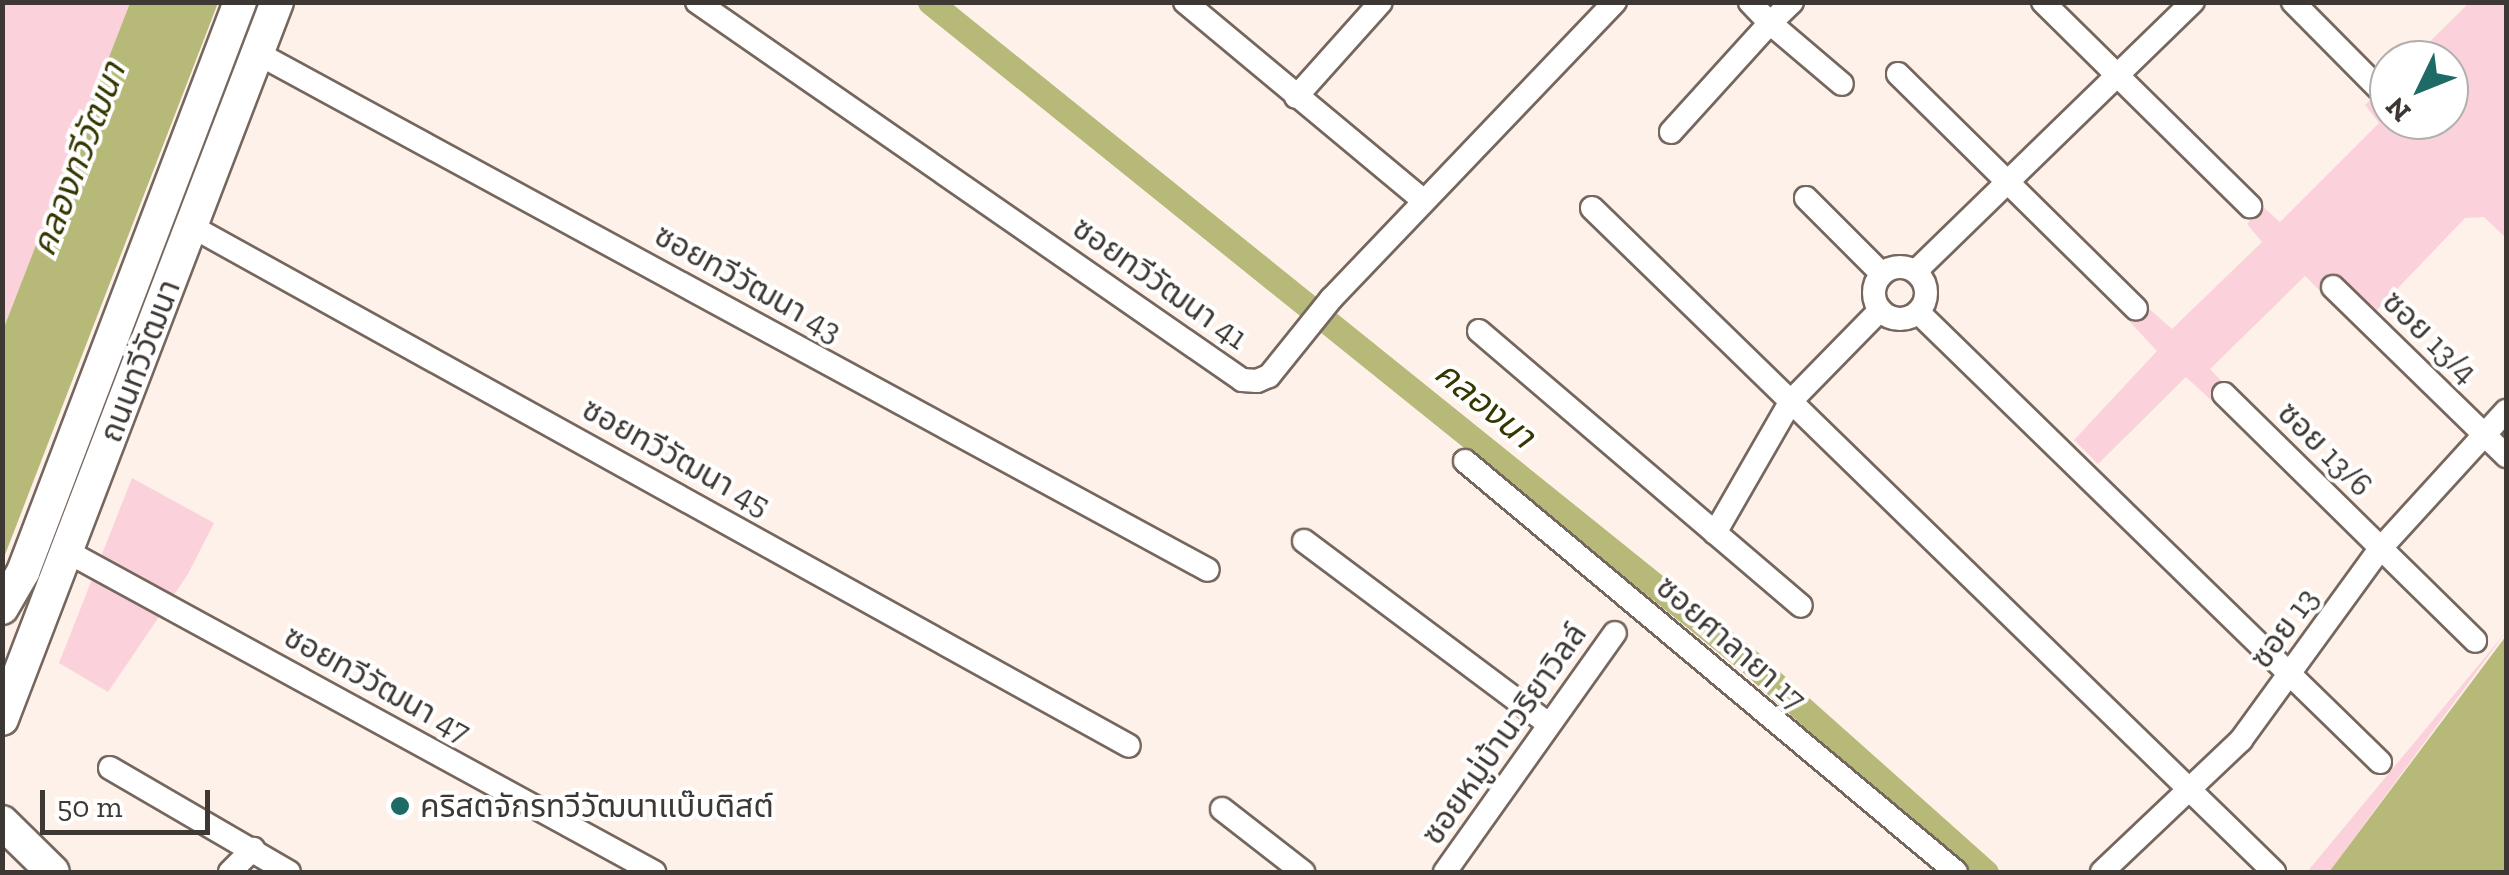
<!DOCTYPE html>
<html>
<head>
<meta charset="utf-8">
<style>
  body { margin:0 }
  #map { position:relative; width:2509px; height:875px; overflow:hidden; background:#fef1e9; font-family:"Zilla Slab","Noto Sans Thai",serif }
  div>[style] { position:absolute }
  .green>* { inset:0; background:#fbd2db }
  .water>* { inset:0; background:#b7b978 }
  .canal>* { height:25px; margin:-12.5px; padding:0 12.5px; transform-origin:12.5px; border-radius:12.5px; background:#b7b978 }
  .roads { filter:drop-shadow(2px 0 #75675e) drop-shadow(-2px 0 #75675e) drop-shadow(0 2px #75675e) drop-shadow(0 -2px #75675e) }
  .street>* { height:22px; margin:-11px; padding:0 11px; transform-origin:11px; border-radius:11px; background:#fff }
  .street>.ring { margin:-11px; padding:0; box-sizing:content-box; background:none; border:22px solid #fff; border-radius:50% }
  .secondary>* { height:32px; margin:-16px; padding:0 16px; transform-origin:16px; border-radius:16px; background:#fff }
  .dots>* { width:28px; height:28px; translate:-50% -50%; box-sizing:border-box; border:5px solid #fff; border-radius:50% }
  span { translate:-50% -50%; white-space:nowrap; text-align:center; line-height:1.15; -webkit-text-stroke:8px #fff; paint-order:stroke }
  .street-label { font-size:32px; color:#3e3834 }
  .poi-label { font-size:32px; color:#3e3834 }
  .left { translate:0 -50%; text-align:left }
  .water-label { font-size:35px; color:#363601; font-style:italic }
  .frame { position:absolute; inset:0; border:5px solid #3e3834; pointer-events:none }
  .north { position:absolute; left:2369px; top:40px; width:100px; height:100px; box-sizing:border-box; background:#fff; border:2px solid #b2afae; border-radius:50%; rotate:227deg; font-size:28px; font-weight:700; line-height:40px; text-align:center; color:#3e3834 }
  .north::after { content:''; display:block; margin:auto; width:35px; height:45px; background:#1e6a65; clip-path:polygon(50% 0,100% 100%,50% 72%,0 100%) }
  .scale { position:absolute; left:40px; top:790px; width:170px; height:45px; box-sizing:border-box; border:5px solid #3e3834; border-top:0; padding-left:12px; font-size:30px; line-height:35px; white-space:nowrap; color:#3e3834; -webkit-text-stroke:8px #fff; paint-order:stroke }
</style>
</head>
<body>
<div id="map">
  <div class="green">
    <div style="clip-path:polygon(3px 3px,130px 3px,3px 330px)"></div>
    <div style="clip-path:polygon(2469px 3px,2506px 3px,2506px 238px,2484px 217px,2465px 218px,2376px 311px,2339px 276px,2322px 293px,2305px 276px,2210px 369px,2226px 386px,2212px 401px,2186px 377px,2098px 464px,2074px 440px,2157px 351px,2129px 321px,2146px 306px,2172px 329px,2262px 242px,2247px 224px,2261px 205px,2280px 222px,2379px 123px,2365px 105px,2389px 81px,2389px 120px,2449px 120px,2449px 60px,2411px 60px)"></div>
    <div style="clip-path:polygon(132px 478px,214px 523px,188px 574px,108px 692px,59px 663px)"></div>
    <div style="clip-path:polygon(2506px 632px,2329px 872px,2307px 872px)"></div>
  </div>
  <div class="water">
    <div style="clip-path:polygon(130px 3px,218px 3px,3px 560px,3px 330px)"></div>
    <div style="clip-path:polygon(2506px 636px,2506px 872px,2329px 872px)"></div>
  </div>
  <div class="canal">
    <div style="left:930px;top:2px;width:1053px;rotate:38.83deg"></div>
    <div style="left:1750px;top:662px;width:316px;rotate:41.7deg"></div>
  </div>
  <div class="roads">
    <div class="street">
      <div style="left:697px;top:2px;width:663px;rotate:34.74deg"></div>
      <div style="left:1242px;top:380px;width:15px;rotate:4deg"></div>
      <div style="left:1257px;top:381px;width:13px;rotate:-23deg"></div>
      <div style="left:1269px;top:376px;width:99px;rotate:-51.2deg"></div>
      <div style="left:1331px;top:299px;width:411px;rotate:-46.3deg"></div>
      <div style="left:1185px;top:2px;width:311px;rotate:39.8deg"></div>
      <div style="left:1792px;top:2px;width:30px;rotate:136deg"></div>
      <div style="left:1770px;top:23px;width:94px;rotate:40.3deg"></div>
      <div style="left:2043px;top:2px;width:291px;rotate:44.6deg"></div>
      <div style="left:2293px;top:2px;width:121px;rotate:45.3deg"></div>
      <div style="left:257px;top:53px;width:1082px;rotate:28.53deg"></div>
      <div style="left:1898px;top:74px;width:334px;rotate:44.6deg"></div>
      <div style="left:1296px;top:97px;width:127px;rotate:-48.2deg"></div>
      <div style="left:1671px;top:132px;width:147px;rotate:-47.8deg"></div>
      <div style="left:1770px;top:23px;width:29px;rotate:-134deg"></div>
      <div style="left:1806px;top:198px;width:106px;rotate:45deg"></div>
      <div style="left:1592px;top:208px;width:952px;rotate:44.23deg"></div>
      <div style="left:191px;top:226px;width:1072px;rotate:29deg"></div>
      <div class="ring" style="left:1874px;top:267px;width:30px;height:30px"></div>
      <div style="left:1916px;top:271px;width:386px;rotate:-44.2deg"></div>
      <div style="left:2333px;top:287px;width:242px;rotate:44.3deg"></div>
      <div style="left:1918px;top:312px;width:645px;rotate:44.25deg"></div>
      <div style="left:1479px;top:331px;width:423px;rotate:40.5deg"></div>
      <div style="left:2224px;top:394px;width:352px;rotate:44.5deg"></div>
      <div style="left:1465px;top:461px;width:640px;rotate:39.93deg"></div>
      <div style="left:1715px;top:533px;width:152px;rotate:-60.1deg"></div>
      <div style="left:1791px;top:401px;width:127px;rotate:-45.6deg"></div>
      <div style="left:1304px;top:541px;width:304px;rotate:36.8deg"></div>
      <div style="left:68px;top:552px;width:668px;rotate:28.64deg"></div>
      <div style="left:110px;top:768px;width:207px;rotate:30.2deg"></div>
      <div style="left:1222px;top:809px;width:103px;rotate:37.9deg"></div>
      <div style="left:230px;top:872px;width:33px;rotate:-45deg"></div>
      <div style="left:1445px;top:872px;width:293px;rotate:-54.6deg"></div>
      <div style="left:2102px;top:872px;width:192px;rotate:-43.5deg"></div>
      <div style="left:2241px;top:740px;width:236px;rotate:-54deg"></div>
      <div style="left:2380px;top:549px;width:187px;rotate:-47.6deg"></div>
    </div>
    <div class="secondary">
      <div style="left:2px;top:608px;width:42px;rotate:-59.7deg"></div>
      <div style="left:23px;top:572px;width:610px;rotate:-69.16deg"></div>
      <div style="left:2px;top:719px;width:768px;rotate:-69.02deg"></div>
      <div style="left:2px;top:822px;width:71px;rotate:44.4deg"></div>
    </div>
  </div>
  <div class="dots">
    <div style="left:400px;top:806px;background:#1e6a65"></div>
  </div>
  <div class="street-label">
    <span style="left:748px;top:283px;rotate:29deg">ซอยทวีวัฒนา 43</span>
    <span style="left:1160px;top:283px;rotate:35deg">ซอยทวีวัฒนา 41</span>
    <span style="left:2430px;top:337px;rotate:44deg">ซอย 13/4</span>
    <span style="left:140px;top:361px;rotate:-69deg">ถนนทวีวัฒนา</span>
    <span style="left:2325px;top:449px;rotate:45deg">ซอย 13/6</span>
    <span style="left:676px;top:457px;rotate:29deg">ซอยทวีวัฒนา 45</span>
    <span style="left:2284px;top:628px;rotate:-54deg">ซอย 13</span>
    <span style="left:1731px;top:643px;rotate:41deg">ซอยศาลายา 17</span>
    <span style="left:377px;top:684px;rotate:29deg">ซอยทวีวัฒนา 47</span>
    <span style="left:1504px;top:734px;rotate:-55deg">ซอยหมู่บ้านวริยาวิลล์</span>
  </div>
  <div class="poi-label">
    <span class="left" style="left:420px;top:806px">คริสตจักรทวีวัฒนาแบ๊บติสต์</span>
  </div>
  <div class="water-label">
    <span style="left:78px;top:159px;rotate:-69deg">คลองทวีวัฒนา</span>
    <span style="left:1485px;top:404px;rotate:39deg">คลองนา</span>
  </div>
  <div class="frame"></div>
  <div class="north">N</div>
  <div class="scale">50 m</div>
</div>
</body>
</html>
